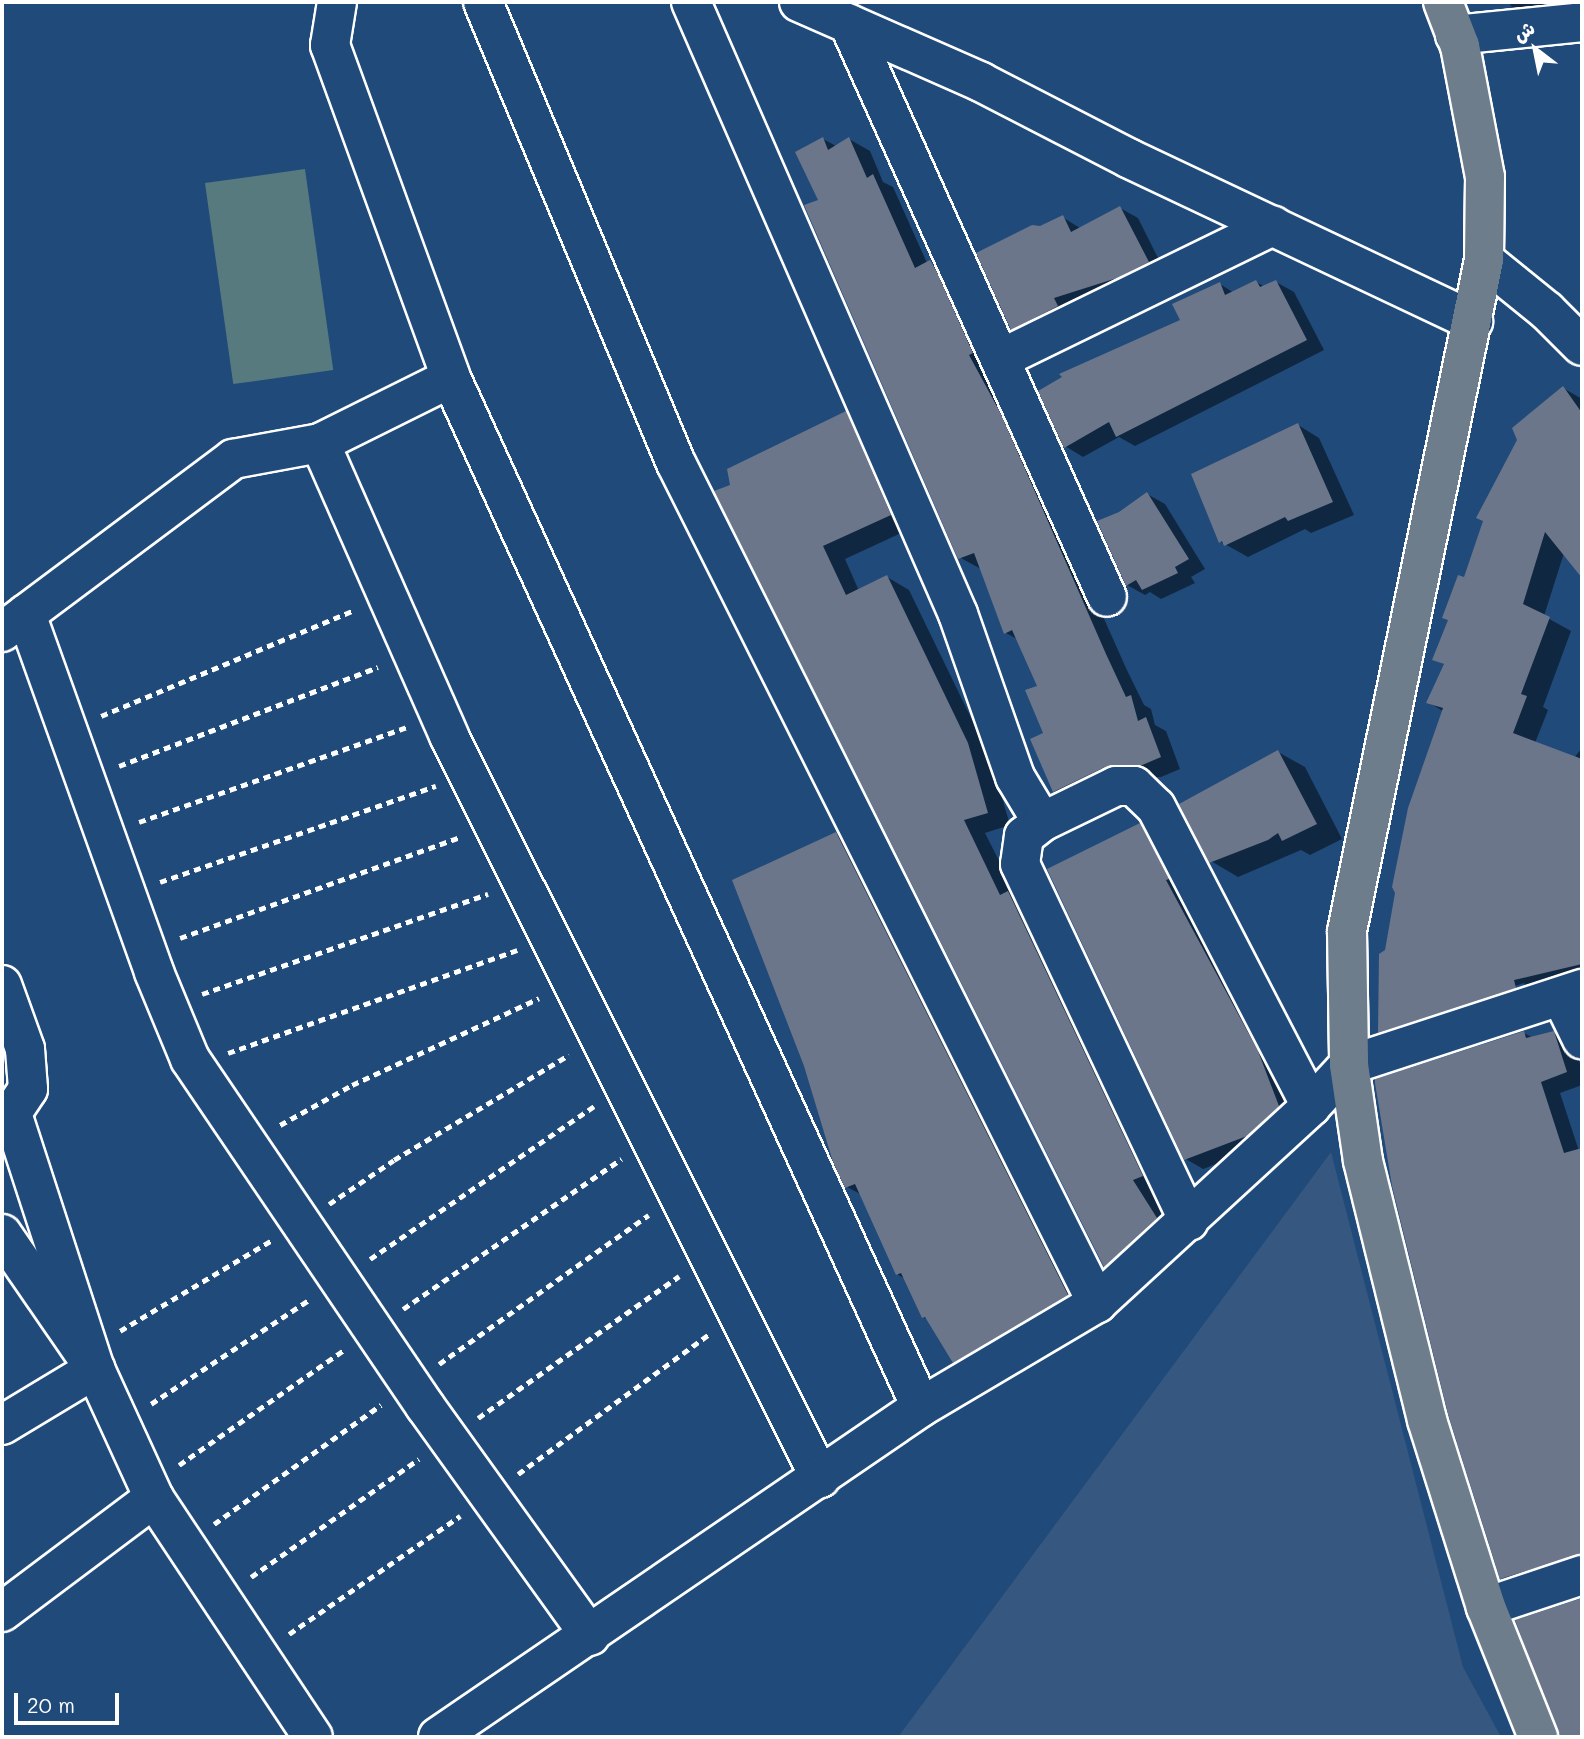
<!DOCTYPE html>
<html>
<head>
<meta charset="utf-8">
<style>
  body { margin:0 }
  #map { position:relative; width:1584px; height:1739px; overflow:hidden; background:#1f4a7a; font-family:Mali,"Playpen Sans Arabic",sans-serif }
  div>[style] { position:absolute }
  .built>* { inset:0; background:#36577f }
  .green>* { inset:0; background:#577a7f; transform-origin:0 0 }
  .shadow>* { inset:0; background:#0007 }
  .building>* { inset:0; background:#6b768a }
  .path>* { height:4.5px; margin-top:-2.25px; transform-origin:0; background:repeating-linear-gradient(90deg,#fff 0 7px,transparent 0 12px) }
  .roads { filter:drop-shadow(2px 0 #fff) drop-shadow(-2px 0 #fff) drop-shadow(0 2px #fff) drop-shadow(0 -2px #fff) }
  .minor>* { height:38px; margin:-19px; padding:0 19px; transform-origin:19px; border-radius:19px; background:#1f4a7a }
  .major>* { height:38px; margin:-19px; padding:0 19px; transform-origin:19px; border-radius:19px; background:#6d7d8c }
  span { translate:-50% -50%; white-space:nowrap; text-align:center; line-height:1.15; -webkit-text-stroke:5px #1f4a7a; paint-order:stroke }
  .frame { position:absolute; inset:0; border:4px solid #fff; pointer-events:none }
  .north { position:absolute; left:1500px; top:14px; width:70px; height:70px; -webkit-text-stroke:5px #1f4a7a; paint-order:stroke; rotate:328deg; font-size:19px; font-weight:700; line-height:28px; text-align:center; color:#fff }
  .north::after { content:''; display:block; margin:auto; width:24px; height:32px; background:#fff; clip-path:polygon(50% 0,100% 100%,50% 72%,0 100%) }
  .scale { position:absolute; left:14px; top:1693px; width:105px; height:32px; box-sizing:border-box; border:4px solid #fff; border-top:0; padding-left:9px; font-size:21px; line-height:24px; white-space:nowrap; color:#fff; -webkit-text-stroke:5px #1f4a7a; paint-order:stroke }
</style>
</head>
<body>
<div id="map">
  <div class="built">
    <div style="clip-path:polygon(1331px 1152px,1463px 1667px,1501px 1737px,898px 1737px)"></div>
  </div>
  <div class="green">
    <div style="left:305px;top:169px;width:203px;height:101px;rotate:82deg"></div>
  </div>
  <div class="shadow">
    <div style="clip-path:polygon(1509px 2px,1582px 2px,1582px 11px,1529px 17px,1511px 6px)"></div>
    <div style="clip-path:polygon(823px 139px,836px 146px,849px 139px,870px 151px,883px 182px,893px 187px,927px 263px,950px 274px,1126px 668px,1144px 705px,1151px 709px,1155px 725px,1166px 731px,1180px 769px,1161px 777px,1128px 777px,1075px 803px,1054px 791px,1039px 687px,1019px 640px,1006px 633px,981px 569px,959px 557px,821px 201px)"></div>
    <div style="clip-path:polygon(1120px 208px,1138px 218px,1165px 272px,1030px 338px,1012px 328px,1041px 228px,1062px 217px,1080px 228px)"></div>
    <div style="clip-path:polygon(1256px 282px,1265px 287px,1276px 282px,1294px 292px,1324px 350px,1135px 446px,1119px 437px,1083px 457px,1065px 446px,1220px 284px,1234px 293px)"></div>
    <div style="clip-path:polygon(evenodd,1563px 388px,1582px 399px,1582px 575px,1564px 553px,1544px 616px,1571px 631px,1543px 707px,1548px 710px,1535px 743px,1574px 758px,1582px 748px,1582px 981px,1401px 1044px,1380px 1032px,1387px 951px,1443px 711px,1428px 702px,1445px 665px,1434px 659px,1465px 579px,1563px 388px,1524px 983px,1525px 986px,1399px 1027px,1399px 1024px,1524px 983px)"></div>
    <div style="clip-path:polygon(846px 413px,868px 426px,912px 528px,845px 559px,859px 591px,887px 577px,909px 590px,990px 757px,1010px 825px,985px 833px,1165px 1189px,1154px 1193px,1179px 1231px,1127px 1279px,1105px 1266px,732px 486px)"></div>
    <div style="clip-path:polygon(1298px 425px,1319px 438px,1354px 515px,1311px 533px,1305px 529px,1248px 557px,1221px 542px)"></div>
    <div style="clip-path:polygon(1147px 494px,1165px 504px,1205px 569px,1191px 577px,1195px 583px,1161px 599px,1150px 592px,1145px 595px,1127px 585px,1120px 513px)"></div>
    <div style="clip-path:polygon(1278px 752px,1305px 767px,1342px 839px,1310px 855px,1301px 850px,1238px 877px,1211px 861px)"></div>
    <div style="clip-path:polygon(1140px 825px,1157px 835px,1296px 1116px,1265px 1145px,1203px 1169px,1186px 1159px)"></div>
    <div style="clip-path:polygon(836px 834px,854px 844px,1085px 1305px,971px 1372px,954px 1362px,928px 1320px,923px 1317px,905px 1279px,897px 1274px,862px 1195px,847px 1187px)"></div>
    <div style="clip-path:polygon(1524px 1033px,1533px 1038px,1554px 1033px,1574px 1045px,1582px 1070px,1582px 1085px,1560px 1093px,1579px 1151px,1582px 1150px,1582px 1570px,1522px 1590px,1502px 1578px)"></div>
    <div style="clip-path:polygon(1574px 1621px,1582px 1628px,1582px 1737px,1560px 1737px)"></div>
  </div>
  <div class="building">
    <div style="clip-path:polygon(823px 137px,828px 150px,849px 137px,867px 178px,873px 174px,915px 268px,930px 260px,937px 272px,973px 353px,969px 355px,1001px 414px,1106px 654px,1126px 697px,1131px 695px,1138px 721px,1146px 717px,1161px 757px,1140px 766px,1107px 766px,1053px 792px,1030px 739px,1043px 733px,1025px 690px,1037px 686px,1012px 630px,1004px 634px,974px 553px,958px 559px,804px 205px,818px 200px,795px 152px)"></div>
    <div style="clip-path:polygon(1120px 206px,1149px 262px,1117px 278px,1054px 298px,1058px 306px,1011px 330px,976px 253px,1032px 225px,1040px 226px,1063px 215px,1071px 232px)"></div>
    <div style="clip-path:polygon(1256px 280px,1260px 287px,1276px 280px,1307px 340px,1116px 437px,1109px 422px,1064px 448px,1038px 391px,1062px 377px,1059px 374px,1180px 320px,1172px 304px,1220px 282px,1225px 295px)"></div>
    <div style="clip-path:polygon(1563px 386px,1582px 413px,1582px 578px,1545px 532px,1523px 604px,1550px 617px,1521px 694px,1527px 696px,1513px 733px,1582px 759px,1582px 964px,1514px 980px,1516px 988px,1378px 1033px,1379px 954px,1385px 950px,1395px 893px,1392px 887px,1408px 808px,1443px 708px,1426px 703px,1444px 664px,1432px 660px,1448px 620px,1442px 618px,1458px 575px,1464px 577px,1483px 521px,1476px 518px,1517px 440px,1512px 428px)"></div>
    <div style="clip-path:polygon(846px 411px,891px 515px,823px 546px,846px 595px,887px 575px,968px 743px,988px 813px,964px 820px,1000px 895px,1008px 891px,1143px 1176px,1133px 1180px,1157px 1218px,1104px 1267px,714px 491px,730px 485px,727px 469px)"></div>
    <div style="clip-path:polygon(1298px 423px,1333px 502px,1288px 521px,1285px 517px,1224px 546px,1222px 541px,1219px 543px,1191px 474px)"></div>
    <div style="clip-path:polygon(1147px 492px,1189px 559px,1175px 567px,1178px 573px,1142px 590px,1136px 580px,1126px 586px,1097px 521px,1119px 512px)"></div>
    <div style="clip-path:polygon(1278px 750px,1317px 824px,1282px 841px,1278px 833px,1268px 840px,1209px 863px,1179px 804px)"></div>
    <div style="clip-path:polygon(1140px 823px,1169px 879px,1166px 880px,1258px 1051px,1279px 1106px,1247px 1136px,1184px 1160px,1047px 869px)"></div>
    <div style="clip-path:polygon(836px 832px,1068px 1295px,953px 1363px,925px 1317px,922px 1318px,901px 1273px,896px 1275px,855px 1184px,845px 1188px,833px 1162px,804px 1066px,732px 880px)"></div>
    <div style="clip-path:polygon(1524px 1031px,1526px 1038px,1554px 1031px,1567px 1072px,1541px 1082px,1564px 1153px,1582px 1148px,1582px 1554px,1500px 1579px,1448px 1414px,1392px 1186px,1375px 1083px,1375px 1079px)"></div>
    <div style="clip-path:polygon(1582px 1598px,1582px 1737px,1559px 1737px,1515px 1620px)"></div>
  </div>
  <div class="path">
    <div style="left:101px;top:716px;width:274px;rotate:-22.7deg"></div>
    <div style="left:119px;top:766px;width:277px;rotate:-20.9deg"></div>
    <div style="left:139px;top:822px;width:284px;rotate:-19.5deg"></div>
    <div style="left:160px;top:882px;width:292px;rotate:-19.2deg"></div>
    <div style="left:180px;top:938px;width:299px;rotate:-19.8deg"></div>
    <div style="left:202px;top:994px;width:303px;rotate:-19.3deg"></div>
    <div style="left:228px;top:1053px;width:307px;rotate:-19.6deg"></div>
    <div style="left:280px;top:1125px;width:82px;rotate:-29.1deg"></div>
    <div style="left:352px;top:1085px;width:206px;rotate:-24.9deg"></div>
    <div style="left:329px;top:1204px;width:78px;rotate:-34.1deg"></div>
    <div style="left:394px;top:1160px;width:204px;rotate:-31deg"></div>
    <div style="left:370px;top:1259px;width:271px;rotate:-34.3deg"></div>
    <div style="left:403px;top:1309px;width:265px;rotate:-34.5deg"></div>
    <div style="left:120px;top:1331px;width:177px;rotate:-30.9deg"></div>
    <div style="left:439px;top:1364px;width:257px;rotate:-35.4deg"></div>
    <div style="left:151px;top:1404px;width:191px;rotate:-33.4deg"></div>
    <div style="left:478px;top:1418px;width:246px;rotate:-35.2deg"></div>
    <div style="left:179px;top:1465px;width:201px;rotate:-34.9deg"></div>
    <div style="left:518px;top:1474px;width:237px;rotate:-36.2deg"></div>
    <div style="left:214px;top:1524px;width:205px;rotate:-35.5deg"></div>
    <div style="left:251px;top:1577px;width:205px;rotate:-35.1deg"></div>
    <div style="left:289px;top:1634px;width:208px;rotate:-34.6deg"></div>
  </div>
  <div class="roads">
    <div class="minor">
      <div style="left:337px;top:2px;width:44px;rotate:99.2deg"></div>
      <div style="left:330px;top:45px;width:354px;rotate:70deg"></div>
      <div style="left:451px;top:378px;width:1131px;rotate:65.45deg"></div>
      <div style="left:483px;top:2px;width:500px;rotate:67.3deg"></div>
      <div style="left:676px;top:463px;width:940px;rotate:63.38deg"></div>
      <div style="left:691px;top:2px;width:668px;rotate:66.43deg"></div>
      <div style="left:958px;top:614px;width:173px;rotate:70.7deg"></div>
      <div style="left:1015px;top:777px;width:52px;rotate:59deg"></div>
      <div style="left:1042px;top:822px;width:23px;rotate:142deg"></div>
      <div style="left:1024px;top:836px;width:28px;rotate:98deg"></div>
      <div style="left:1020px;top:864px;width:395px;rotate:64.7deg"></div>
      <div style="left:799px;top:2px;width:199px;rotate:23.7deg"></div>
      <div style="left:981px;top:82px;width:165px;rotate:27.3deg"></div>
      <div style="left:1128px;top:158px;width:382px;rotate:25.3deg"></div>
      <div style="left:849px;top:24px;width:628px;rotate:65.76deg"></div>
      <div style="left:1455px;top:35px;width:128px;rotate:-5.8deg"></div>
      <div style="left:1484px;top:260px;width:81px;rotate:39deg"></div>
      <div style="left:1547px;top:311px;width:49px;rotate:45deg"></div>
      <div style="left:1000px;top:359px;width:304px;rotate:-26deg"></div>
      <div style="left:320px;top:443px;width:320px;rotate:66.2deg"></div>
      <div style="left:449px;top:736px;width:830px;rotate:63.43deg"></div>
      <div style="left:26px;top:614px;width:380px;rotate:70.3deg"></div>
      <div style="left:154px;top:972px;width:94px;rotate:67.5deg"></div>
      <div style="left:190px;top:1059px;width:419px;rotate:55.9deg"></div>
      <div style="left:425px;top:1406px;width:283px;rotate:54.3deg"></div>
      <div style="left:2px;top:632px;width:289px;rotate:-36.8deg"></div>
      <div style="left:233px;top:459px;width:88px;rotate:-10.4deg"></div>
      <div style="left:320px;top:443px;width:146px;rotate:-26.4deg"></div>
      <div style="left:1042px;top:822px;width:82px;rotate:-25.9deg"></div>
      <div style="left:1116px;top:786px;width:18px"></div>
      <div style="left:1134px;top:786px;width:30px;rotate:44deg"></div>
      <div style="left:1156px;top:807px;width:337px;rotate:62.6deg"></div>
      <div style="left:2px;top:985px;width:68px;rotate:70.2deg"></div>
      <div style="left:25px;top:1049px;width:40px;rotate:85.7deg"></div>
      <div style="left:28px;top:1089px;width:29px;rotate:124deg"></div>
      <div style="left:12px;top:1113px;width:12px;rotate:145deg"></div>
      <div style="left:1562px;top:998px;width:46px;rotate:64deg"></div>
      <div style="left:2px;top:1234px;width:164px;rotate:55.4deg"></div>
      <div style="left:95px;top:1369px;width:142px;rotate:65.4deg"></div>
      <div style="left:154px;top:1498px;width:287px;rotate:56.4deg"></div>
      <div style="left:2px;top:1425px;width:109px;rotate:-31.1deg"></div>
      <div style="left:95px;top:1369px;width:269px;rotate:-108deg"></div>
      <div style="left:1486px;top:1607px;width:101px;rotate:-18.4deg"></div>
      <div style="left:2px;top:1612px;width:190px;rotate:-36.9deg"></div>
      <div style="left:438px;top:1737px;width:585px;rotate:-34.34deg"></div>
      <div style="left:921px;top:1407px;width:204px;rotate:-30.6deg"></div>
      <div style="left:1097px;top:1303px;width:291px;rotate:-42.6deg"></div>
      <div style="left:1311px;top:1106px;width:56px;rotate:-47.2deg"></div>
      <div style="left:1349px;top:1065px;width:245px;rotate:-18.1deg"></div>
    </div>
    <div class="major">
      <div style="left:1443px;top:2px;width:47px;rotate:68.9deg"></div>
      <div style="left:1460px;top:46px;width:133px;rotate:79.2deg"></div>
      <div style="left:1485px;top:177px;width:83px;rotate:90.7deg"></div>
      <div style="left:1484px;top:260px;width:685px;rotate:101.54deg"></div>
      <div style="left:1347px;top:931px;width:134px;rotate:89.1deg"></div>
      <div style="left:1349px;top:1065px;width:97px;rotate:81.7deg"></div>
      <div style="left:1363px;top:1161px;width:267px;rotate:76.1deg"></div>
      <div style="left:1427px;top:1420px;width:196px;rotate:72.5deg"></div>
      <div style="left:1486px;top:1607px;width:140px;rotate:68.2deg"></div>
    </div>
  </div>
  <div class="frame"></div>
  <div class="north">ش</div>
  <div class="scale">20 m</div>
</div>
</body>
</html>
